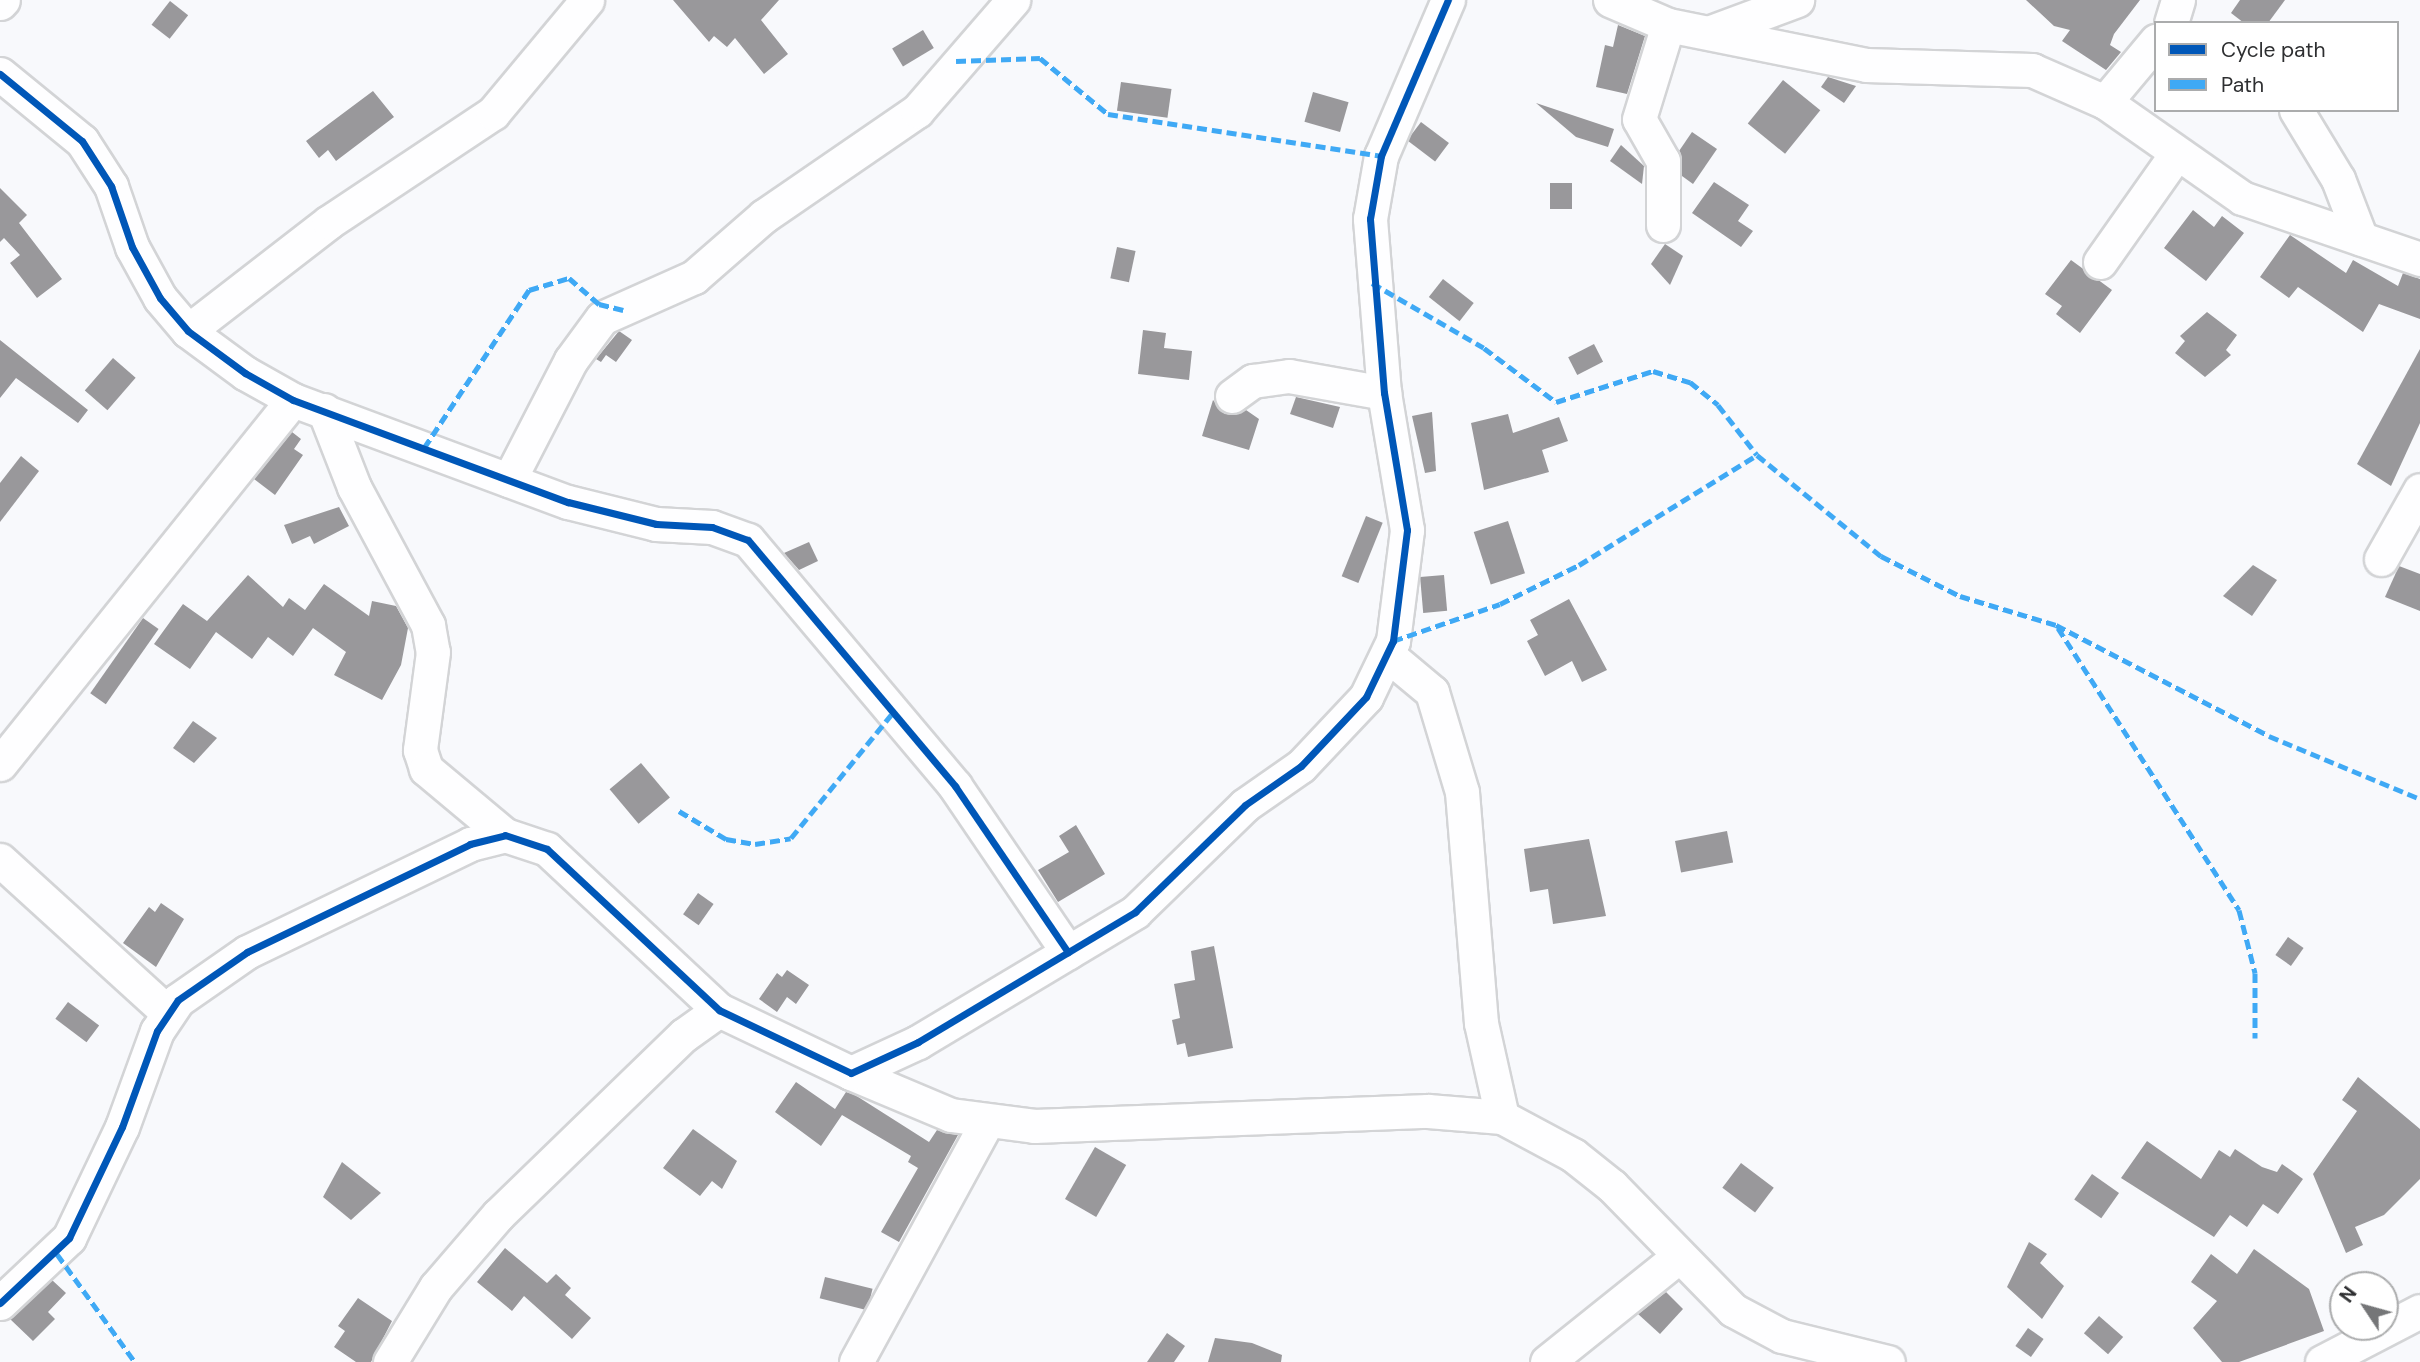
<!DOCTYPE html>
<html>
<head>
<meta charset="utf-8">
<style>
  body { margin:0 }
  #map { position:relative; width:2420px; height:1362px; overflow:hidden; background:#f8f9fc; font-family:"DM Sans",sans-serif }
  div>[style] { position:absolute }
  .building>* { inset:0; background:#99989b; transform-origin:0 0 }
  .roads { filter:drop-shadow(2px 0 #d3d4d6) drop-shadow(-2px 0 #d3d4d6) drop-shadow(0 2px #d3d4d6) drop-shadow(0 -2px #d3d4d6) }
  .minor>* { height:33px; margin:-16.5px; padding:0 16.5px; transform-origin:16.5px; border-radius:16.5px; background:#fefeff }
  .quiet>* { height:5px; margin-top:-2.5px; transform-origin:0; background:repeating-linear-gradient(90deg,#3fa9f5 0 10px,transparent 0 15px) }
  .cycleway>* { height:7px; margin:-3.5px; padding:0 3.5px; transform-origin:3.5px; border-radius:3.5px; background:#0057b8 }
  span { translate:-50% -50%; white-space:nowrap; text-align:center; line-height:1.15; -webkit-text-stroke:7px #fff; paint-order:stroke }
  .legend { position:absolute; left:2154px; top:21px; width:245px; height:91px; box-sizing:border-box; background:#fff; border:2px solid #abacad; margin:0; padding:9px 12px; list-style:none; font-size:21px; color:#2e2f31 }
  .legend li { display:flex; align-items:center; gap:14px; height:35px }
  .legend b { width:35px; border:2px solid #abacad }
  .north { position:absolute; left:2329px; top:1271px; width:70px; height:70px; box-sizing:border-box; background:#fff; border:2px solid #abacad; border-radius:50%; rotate:306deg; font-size:19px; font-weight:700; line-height:28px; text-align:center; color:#2e2f31 }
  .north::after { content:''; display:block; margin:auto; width:24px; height:32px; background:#757678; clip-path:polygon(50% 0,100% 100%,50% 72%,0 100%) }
</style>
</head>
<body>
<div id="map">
  <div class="building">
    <div style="clip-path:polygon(673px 0,779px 0,761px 20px,788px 54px,764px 74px,735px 38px,727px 47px,714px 36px,709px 42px)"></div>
    <div style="clip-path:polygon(2026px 0,2140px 0,2114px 34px,2110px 45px,2121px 52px,2106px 70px,2062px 41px,2070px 30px,2054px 26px)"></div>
    <div style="clip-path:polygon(2240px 0,2285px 0,2268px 23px,2244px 23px,2231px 13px)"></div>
    <div style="left:170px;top:1px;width:23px;height:30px;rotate:38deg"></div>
    <div style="clip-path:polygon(1618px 25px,1645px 36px,1627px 94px,1596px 87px,1605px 45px,1613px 47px)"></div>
    <div style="left:923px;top:30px;width:21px;height:36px;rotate:59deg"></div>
    <div style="clip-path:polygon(1828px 77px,1856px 86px,1844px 103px,1821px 87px)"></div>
    <div style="left:1783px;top:80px;width:48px;height:56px;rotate:39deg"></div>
    <div style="left:1121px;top:82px;width:51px;height:29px;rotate:8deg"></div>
    <div style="clip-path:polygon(373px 91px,394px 117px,336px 161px,328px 150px,319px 158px,306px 141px)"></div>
    <div style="left:1313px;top:92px;width:37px;height:31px;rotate:16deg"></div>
    <div style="clip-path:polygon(1536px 103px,1614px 129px,1608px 147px,1576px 137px)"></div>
    <div style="left:1421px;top:122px;width:35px;height:23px;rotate:37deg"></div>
    <div style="clip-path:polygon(1692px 132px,1717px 149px,1693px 184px,1682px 176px,1679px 151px)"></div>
    <div style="clip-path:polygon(1621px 145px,1644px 166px,1642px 184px,1610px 161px)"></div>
    <div style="clip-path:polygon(1714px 182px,1749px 205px,1738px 221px,1753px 231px,1741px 247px,1692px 213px)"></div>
    <div style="left:1550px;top:183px;width:22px;height:26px"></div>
    <div style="clip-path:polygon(0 188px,27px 215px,19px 223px,62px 279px,37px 298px,10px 263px,20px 255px,4px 238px,0 242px)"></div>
    <div style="clip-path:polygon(2193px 210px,2214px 227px,2222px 216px,2244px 233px,2206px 281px,2164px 248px)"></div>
    <div style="clip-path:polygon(2290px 235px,2346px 273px,2353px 260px,2398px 286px,2403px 273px,2420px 279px,2420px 319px,2379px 304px,2363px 332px,2298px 287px,2289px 298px,2260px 277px)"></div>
    <div style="clip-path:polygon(1665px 244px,1683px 256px,1670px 285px,1651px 264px)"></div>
    <div style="left:1117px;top:247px;width:19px;height:32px;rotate:12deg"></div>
    <div style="clip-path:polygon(2071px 260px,2112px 290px,2080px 333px,2056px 314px,2062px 306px,2045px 294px)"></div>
    <div style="left:1443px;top:279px;width:39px;height:23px;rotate:38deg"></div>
    <div style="clip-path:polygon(2207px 312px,2237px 335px,2226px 350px,2231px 355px,2205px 377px,2175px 353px,2185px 341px,2180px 336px)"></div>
    <div style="clip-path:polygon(1143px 330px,1166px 333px,1164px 348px,1192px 351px,1189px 380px,1138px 374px)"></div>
    <div style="clip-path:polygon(619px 331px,632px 340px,616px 362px,606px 355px,601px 362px,596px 359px)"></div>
    <div style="clip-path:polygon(0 340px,88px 410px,78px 423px,16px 378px,0 398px)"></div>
    <div style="left:1594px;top:344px;width:20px;height:29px;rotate:63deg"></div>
    <div style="clip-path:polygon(2420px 349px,2420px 423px,2391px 486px,2357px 464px)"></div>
    <div style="left:113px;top:358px;width:30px;height:43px;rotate:41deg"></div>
    <div style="clip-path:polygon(1296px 397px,1340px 407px,1333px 428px,1290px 414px)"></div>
    <div style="clip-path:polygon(1213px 400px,1225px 414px,1246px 410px,1259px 419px,1249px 450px,1202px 436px)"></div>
    <div style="clip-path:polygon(1432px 412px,1436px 471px,1425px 473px,1412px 416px)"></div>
    <div style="clip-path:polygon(1508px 414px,1513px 433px,1559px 417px,1568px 441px,1542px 450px,1549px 472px,1484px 490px,1471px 423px)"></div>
    <div style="clip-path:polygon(292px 432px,301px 439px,294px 449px,303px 455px,275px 495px,254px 479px)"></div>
    <div style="clip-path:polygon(21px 456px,39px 471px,0 522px,0 483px)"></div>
    <div style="clip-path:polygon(339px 507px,349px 526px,314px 544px,310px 536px,292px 544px,284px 525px)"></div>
    <div style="left:1366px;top:516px;width:18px;height:65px;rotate:22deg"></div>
    <div style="left:1508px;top:521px;width:55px;height:36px;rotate:72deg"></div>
    <div style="clip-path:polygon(809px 542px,818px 561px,799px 570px,784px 553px)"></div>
    <div style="clip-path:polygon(2253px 565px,2277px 580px,2252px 616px,2223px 596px)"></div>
    <div style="clip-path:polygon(2399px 566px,2420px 574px,2420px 611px,2385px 597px)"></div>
    <div style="clip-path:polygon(248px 575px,283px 607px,289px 598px,305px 610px,324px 584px,369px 616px,372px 601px,396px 606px,408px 628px,401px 665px,382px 700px,334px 675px,346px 652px,313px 628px,293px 656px,268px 637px,252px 659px,216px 632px,190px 669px,154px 644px,183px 604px,207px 621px)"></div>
    <div style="left:1444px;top:575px;width:36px;height:24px;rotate:85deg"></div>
    <div style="clip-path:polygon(1569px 599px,1607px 670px,1582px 682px,1572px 661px,1545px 676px,1527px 641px,1538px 635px,1530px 620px)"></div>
    <div style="left:143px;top:618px;width:19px;height:92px;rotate:35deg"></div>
    <div style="clip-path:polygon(193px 721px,217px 738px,194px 763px,173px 748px)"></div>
    <div style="left:641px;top:763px;width:45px;height:41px;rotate:50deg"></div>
    <div style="clip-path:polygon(1076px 825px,1105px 874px,1058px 902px,1038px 870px,1069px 852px,1059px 836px)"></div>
    <div style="left:1727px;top:831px;width:32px;height:53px;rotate:79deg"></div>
    <div style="clip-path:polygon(1589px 839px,1606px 916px,1553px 924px,1548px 889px,1530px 892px,1524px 849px)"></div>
    <div style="left:698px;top:893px;width:19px;height:26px;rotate:35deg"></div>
    <div style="clip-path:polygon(161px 903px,184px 919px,156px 967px,123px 943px,149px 907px,155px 912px)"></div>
    <div style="left:2288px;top:937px;width:19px;height:22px;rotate:35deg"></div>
    <div style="clip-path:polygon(1214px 946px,1233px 1048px,1188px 1057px,1185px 1043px,1177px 1045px,1172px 1020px,1180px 1018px,1174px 984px,1195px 980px,1191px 951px)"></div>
    <div style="clip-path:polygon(787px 970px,809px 985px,796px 1004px,787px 997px,777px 1012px,759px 999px,777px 973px,782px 977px)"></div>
    <div style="left:68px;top:1002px;width:39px;height:21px;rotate:37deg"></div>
    <div style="clip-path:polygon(2358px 1077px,2420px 1129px,2420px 1179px,2384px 1215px,2355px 1227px,2363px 1245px,2346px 1253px,2313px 1174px,2357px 1111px,2342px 1100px)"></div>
    <div style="clip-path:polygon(796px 1082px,835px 1109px,846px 1092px,855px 1095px,929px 1142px,937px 1130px,958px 1135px,899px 1242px,881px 1232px,918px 1168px,908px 1162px,911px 1156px,842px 1115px,821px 1146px,775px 1112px)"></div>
    <div style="clip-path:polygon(693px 1129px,737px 1161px,722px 1189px,712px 1181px,700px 1196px,663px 1168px)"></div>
    <div style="clip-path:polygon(2147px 1141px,2201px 1179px,2219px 1150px,2230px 1157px,2235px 1149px,2262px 1167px,2277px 1172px,2282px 1164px,2303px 1179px,2278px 1214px,2263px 1204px,2247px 1227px,2230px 1215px,2214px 1237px,2121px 1178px)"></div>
    <div style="left:1095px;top:1147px;width:36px;height:60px;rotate:30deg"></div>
    <div style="clip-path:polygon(342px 1162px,381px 1193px,351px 1220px,323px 1197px)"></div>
    <div style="left:1741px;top:1163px;width:41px;height:31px;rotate:37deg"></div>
    <div style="left:2092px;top:1174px;width:33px;height:31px;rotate:35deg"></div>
    <div style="clip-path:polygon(2029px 1242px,2047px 1254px,2040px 1263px,2064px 1286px,2042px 1319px,2007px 1287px)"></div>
    <div style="clip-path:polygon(505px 1248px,547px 1283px,556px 1274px,571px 1288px,565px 1295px,591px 1318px,572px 1339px,524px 1296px,512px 1311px,477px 1282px)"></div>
    <div style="clip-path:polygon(2254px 1249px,2309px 1289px,2324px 1331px,2239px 1362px,2222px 1362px,2193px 1328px,2217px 1301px,2191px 1282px,2211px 1254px,2237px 1274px)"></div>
    <div style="left:825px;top:1277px;width:49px;height:22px;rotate:14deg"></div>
    <div style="clip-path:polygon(52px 1280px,66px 1293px,48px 1312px,55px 1319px,33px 1341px,10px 1319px)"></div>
    <div style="clip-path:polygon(1666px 1292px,1683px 1309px,1660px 1334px,1638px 1314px)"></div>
    <div style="clip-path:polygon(358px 1298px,392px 1321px,371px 1362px,356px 1362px,334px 1347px,345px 1331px,338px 1326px)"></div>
    <div style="left:2099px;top:1316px;width:32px;height:23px;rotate:41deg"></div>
    <div style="left:2028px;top:1328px;width:19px;height:22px;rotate:35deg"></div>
    <div style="clip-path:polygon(1167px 1333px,1185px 1346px,1174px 1362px,1147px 1362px)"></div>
    <div style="clip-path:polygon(1215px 1338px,1252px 1343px,1282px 1355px,1281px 1362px,1208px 1362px)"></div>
  </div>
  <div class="roads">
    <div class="minor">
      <div style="left:1610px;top:0;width:63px;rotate:23.3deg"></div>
      <div style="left:1668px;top:25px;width:202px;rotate:11.4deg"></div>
      <div style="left:1866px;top:65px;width:166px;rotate:1.7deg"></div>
      <div style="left:2032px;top:70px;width:80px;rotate:23.7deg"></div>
      <div style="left:2105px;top:102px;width:167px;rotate:35deg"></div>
      <div style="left:2242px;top:198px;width:188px;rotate:18.9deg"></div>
      <div style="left:0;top:3px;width:4px;rotate:-45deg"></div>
      <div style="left:2171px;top:23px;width:24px;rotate:-73deg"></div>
      <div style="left:1711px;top:32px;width:92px;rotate:-20.4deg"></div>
      <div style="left:0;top:74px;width:106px;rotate:39.3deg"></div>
      <div style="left:82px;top:141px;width:54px;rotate:57.2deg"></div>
      <div style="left:111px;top:186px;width:65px;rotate:71deg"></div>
      <div style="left:132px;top:247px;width:58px;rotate:61.2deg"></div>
      <div style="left:160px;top:298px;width:43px;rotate:49.7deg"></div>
      <div style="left:188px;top:331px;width:71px;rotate:36.4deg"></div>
      <div style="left:245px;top:373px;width:55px;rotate:29.4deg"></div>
      <div style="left:293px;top:400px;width:293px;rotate:20.4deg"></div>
      <div style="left:568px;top:502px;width:91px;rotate:14deg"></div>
      <div style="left:656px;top:524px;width:56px;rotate:3.1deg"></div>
      <div style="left:712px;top:527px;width:38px;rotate:20deg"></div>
      <div style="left:748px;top:540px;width:322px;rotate:49.9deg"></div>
      <div style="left:955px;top:786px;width:201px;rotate:55.8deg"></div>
      <div style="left:2105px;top:102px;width:80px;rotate:-50.1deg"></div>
      <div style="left:2296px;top:110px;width:81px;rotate:58.7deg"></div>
      <div style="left:2338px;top:179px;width:64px;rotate:69deg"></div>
      <div style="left:1663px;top:225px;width:64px;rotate:-90deg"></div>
      <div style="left:1663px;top:161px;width:48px;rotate:-119.7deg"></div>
      <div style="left:1639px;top:119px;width:98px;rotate:-72.9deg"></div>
      <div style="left:2100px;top:262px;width:133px;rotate:-54.8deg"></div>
      <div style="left:188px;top:331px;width:178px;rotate:-37.7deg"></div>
      <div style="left:329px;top:222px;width:197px;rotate:-33.6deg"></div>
      <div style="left:493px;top:113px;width:147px;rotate:-50.2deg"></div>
      <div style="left:1232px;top:396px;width:26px;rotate:-36deg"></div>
      <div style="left:1253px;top:381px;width:36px;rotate:-8deg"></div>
      <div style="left:1289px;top:376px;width:97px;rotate:10.1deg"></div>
      <div style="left:324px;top:410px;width:83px;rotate:68.7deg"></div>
      <div style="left:354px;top:487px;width:157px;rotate:61.8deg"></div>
      <div style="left:428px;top:625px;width:27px;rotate:80deg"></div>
      <div style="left:433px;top:652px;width:99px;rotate:97.6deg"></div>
      <div style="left:420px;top:750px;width:20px;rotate:72deg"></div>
      <div style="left:426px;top:769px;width:103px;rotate:39.9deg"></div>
      <div style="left:509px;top:480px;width:135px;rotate:-62.7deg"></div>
      <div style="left:571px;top:360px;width:52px;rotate:-53.6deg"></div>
      <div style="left:602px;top:318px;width:101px;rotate:-24deg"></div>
      <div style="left:694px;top:277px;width:93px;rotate:-41.1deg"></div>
      <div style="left:764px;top:216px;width:186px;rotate:-34.5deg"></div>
      <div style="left:917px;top:111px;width:147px;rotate:-49.1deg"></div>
      <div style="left:2381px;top:559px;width:79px;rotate:-60.5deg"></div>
      <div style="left:1389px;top:656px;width:56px;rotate:39.9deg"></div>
      <div style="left:1432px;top:692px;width:104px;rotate:73.3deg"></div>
      <div style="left:1462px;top:792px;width:232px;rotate:85.3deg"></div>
      <div style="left:1481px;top:1023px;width:96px;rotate:77.4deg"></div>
      <div style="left:0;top:764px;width:467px;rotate:-51.2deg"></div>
      <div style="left:0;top:860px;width:224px;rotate:42.3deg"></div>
      <div style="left:851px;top:1073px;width:108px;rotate:22.8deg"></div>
      <div style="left:951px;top:1115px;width:84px;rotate:7.5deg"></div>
      <div style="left:1034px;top:1126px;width:394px;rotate:-2.2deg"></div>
      <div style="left:1428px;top:1111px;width:74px;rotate:4.6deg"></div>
      <div style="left:1502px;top:1117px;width:81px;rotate:28.2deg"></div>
      <div style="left:1573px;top:1155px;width:50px;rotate:38.5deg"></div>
      <div style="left:1612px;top:1186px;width:173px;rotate:45.7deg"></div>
      <div style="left:1733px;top:1310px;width:55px;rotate:28deg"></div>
      <div style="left:1782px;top:1336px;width:109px;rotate:13.8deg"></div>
      <div style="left:0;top:1303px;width:95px;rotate:-43.3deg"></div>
      <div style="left:69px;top:1238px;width:123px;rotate:-64.5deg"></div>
      <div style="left:122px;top:1127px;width:102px;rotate:-70deg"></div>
      <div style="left:157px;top:1031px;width:37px;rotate:-56deg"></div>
      <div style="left:178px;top:1000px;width:84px;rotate:-34.8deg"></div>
      <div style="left:247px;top:952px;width:248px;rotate:-25.8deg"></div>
      <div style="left:470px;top:844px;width:36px;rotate:-14deg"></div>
      <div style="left:505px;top:835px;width:44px;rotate:18.4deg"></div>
      <div style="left:547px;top:849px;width:236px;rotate:43.1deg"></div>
      <div style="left:719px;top:1010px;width:146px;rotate:25.5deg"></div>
      <div style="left:851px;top:1073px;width:74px;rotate:-24.8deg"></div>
      <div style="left:918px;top:1042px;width:253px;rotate:-30.9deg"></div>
      <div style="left:1135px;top:912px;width:153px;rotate:-44.2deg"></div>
      <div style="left:1245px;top:805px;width:68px;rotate:-34.9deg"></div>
      <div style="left:1301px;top:766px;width:95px;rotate:-46.7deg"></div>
      <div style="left:1366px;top:697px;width:62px;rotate:-64.3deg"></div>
      <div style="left:1393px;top:641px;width:112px;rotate:-82.8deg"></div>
      <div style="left:1407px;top:530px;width:139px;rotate:-99.5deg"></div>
      <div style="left:1384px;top:393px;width:175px;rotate:-94.6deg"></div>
      <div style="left:1370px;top:219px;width:64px;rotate:-80.1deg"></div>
      <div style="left:1381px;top:156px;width:170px;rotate:-66.8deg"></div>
      <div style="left:390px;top:1362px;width:88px;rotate:-58.5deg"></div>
      <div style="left:436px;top:1287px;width:95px;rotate:-49.3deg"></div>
      <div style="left:498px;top:1215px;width:259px;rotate:-44.1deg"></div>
      <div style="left:684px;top:1035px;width:43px;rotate:-35.5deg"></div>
      <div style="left:856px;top:1362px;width:273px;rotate:-61.4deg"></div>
      <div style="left:1547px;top:1362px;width:166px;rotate:-38.7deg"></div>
      <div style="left:2322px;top:1362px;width:110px;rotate:-27.5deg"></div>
    </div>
  </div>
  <div class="quiet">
    <div style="left:956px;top:61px;width:84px;rotate:-2deg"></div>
    <div style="left:1040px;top:58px;width:88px;rotate:39.5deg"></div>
    <div style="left:1108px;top:114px;width:276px;rotate:8.7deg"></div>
    <div style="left:1372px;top:283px;width:129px;rotate:30.1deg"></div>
    <div style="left:1484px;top:348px;width:90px;rotate:36.9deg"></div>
    <div style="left:1556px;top:402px;width:102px;rotate:-17.7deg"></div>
    <div style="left:1653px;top:371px;width:39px;rotate:17deg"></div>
    <div style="left:1690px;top:382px;width:36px;rotate:39deg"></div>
    <div style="left:1718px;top:405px;width:63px;rotate:52deg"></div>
    <div style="left:1757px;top:455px;width:160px;rotate:39.2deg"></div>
    <div style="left:1881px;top:556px;width:89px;rotate:26.9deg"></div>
    <div style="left:1960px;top:596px;width:100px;rotate:16.8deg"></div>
    <div style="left:2056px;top:625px;width:240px;rotate:27.5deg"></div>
    <div style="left:2269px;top:736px;width:164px;rotate:22.6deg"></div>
    <div style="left:424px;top:448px;width:190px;rotate:-56.4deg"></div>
    <div style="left:529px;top:290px;width:42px;rotate:-16.7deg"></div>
    <div style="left:569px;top:278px;width:40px;rotate:41deg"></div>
    <div style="left:599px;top:304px;width:25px;rotate:14deg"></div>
    <div style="left:2058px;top:628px;width:335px;rotate:57.3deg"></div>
    <div style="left:2239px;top:910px;width:65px;rotate:75.7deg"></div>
    <div style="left:2255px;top:973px;width:65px;rotate:90deg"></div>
    <div style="left:1393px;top:641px;width:113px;rotate:-19.1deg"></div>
    <div style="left:1500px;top:604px;width:88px;rotate:-26.3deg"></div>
    <div style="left:1579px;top:565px;width:209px;rotate:-31.7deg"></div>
    <div style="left:679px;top:811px;width:55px;rotate:30.8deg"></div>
    <div style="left:726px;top:839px;width:29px;rotate:10deg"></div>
    <div style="left:755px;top:844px;width:36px;rotate:-9deg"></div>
    <div style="left:791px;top:838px;width:159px;rotate:-50.9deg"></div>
    <div style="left:57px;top:1254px;width:133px;rotate:54.2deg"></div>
  </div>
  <div class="cycleway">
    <div style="left:0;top:74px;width:106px;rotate:39.3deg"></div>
    <div style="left:82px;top:141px;width:54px;rotate:57.2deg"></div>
    <div style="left:111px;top:186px;width:65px;rotate:71deg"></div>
    <div style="left:132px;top:247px;width:58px;rotate:61.2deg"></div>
    <div style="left:160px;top:298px;width:43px;rotate:49.7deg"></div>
    <div style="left:188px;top:331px;width:71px;rotate:36.4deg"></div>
    <div style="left:245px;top:373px;width:55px;rotate:29.4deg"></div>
    <div style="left:293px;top:400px;width:293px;rotate:20.4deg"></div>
    <div style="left:568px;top:502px;width:91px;rotate:14deg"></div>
    <div style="left:656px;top:524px;width:56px;rotate:3.1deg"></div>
    <div style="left:712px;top:527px;width:38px;rotate:20deg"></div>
    <div style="left:748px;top:540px;width:322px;rotate:49.9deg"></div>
    <div style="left:955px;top:786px;width:201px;rotate:55.8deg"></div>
    <div style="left:0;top:1303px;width:95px;rotate:-43.3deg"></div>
    <div style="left:69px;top:1238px;width:123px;rotate:-64.5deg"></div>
    <div style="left:122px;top:1127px;width:102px;rotate:-70deg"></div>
    <div style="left:157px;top:1031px;width:37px;rotate:-56deg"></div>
    <div style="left:178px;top:1000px;width:84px;rotate:-34.8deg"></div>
    <div style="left:247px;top:952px;width:248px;rotate:-25.8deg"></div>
    <div style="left:470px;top:844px;width:36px;rotate:-14deg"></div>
    <div style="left:505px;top:835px;width:44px;rotate:18.4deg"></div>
    <div style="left:547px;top:849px;width:236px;rotate:43.1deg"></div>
    <div style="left:719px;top:1010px;width:146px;rotate:25.5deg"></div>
    <div style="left:851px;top:1073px;width:74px;rotate:-24.8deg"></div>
    <div style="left:918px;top:1042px;width:253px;rotate:-30.9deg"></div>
    <div style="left:1135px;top:912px;width:153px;rotate:-44.2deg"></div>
    <div style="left:1245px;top:805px;width:68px;rotate:-34.9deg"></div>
    <div style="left:1301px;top:766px;width:95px;rotate:-46.7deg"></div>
    <div style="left:1366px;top:697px;width:62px;rotate:-64.3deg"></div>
    <div style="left:1393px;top:641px;width:112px;rotate:-82.8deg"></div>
    <div style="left:1407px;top:530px;width:139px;rotate:-99.5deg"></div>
    <div style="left:1384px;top:393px;width:175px;rotate:-94.6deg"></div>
    <div style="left:1370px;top:219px;width:64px;rotate:-80.1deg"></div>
    <div style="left:1381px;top:156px;width:170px;rotate:-66.8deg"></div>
  </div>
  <ul class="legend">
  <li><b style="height:9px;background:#0057b8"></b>Cycle path</li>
  <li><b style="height:9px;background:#3fa9f5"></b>Path</li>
  </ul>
  <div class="north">N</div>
</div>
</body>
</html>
